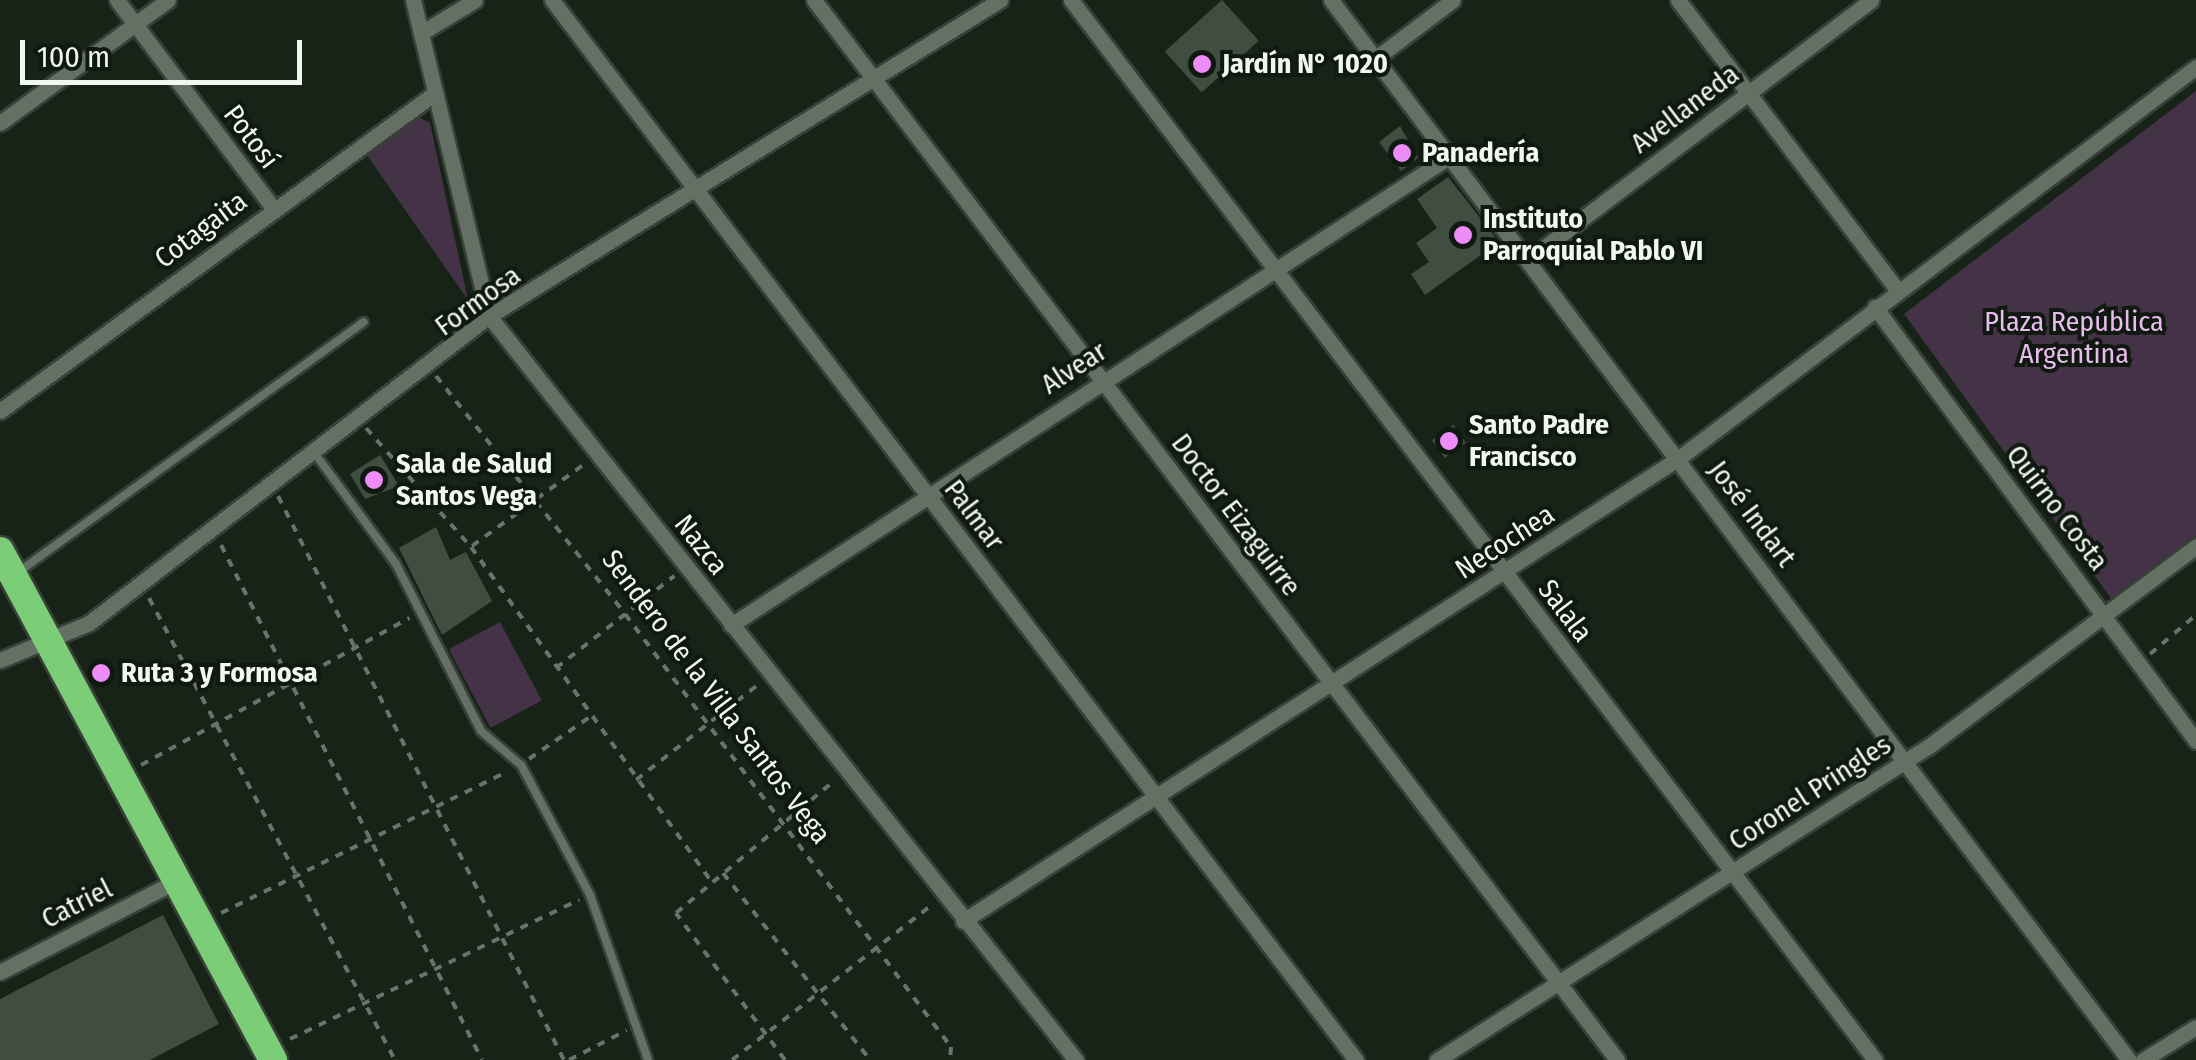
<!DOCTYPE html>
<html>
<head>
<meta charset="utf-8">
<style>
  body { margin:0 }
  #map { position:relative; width:2196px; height:1060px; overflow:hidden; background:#182318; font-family:"Fira Sans Condensed",sans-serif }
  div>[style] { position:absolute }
  .green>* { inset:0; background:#443246; transform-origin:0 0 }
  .building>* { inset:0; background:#414d41; transform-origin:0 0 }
  .path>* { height:4px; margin-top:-2px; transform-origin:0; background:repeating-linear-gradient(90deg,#6a736a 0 8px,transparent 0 16px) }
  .roads { filter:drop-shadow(2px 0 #384038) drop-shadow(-2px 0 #384038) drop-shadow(0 2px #384038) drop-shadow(0 -2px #384038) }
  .lane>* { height:8px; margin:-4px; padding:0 4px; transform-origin:4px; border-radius:4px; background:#647063 }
  .street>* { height:15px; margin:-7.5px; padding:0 7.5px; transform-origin:7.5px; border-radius:7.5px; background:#647063 }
  .highway>* { height:28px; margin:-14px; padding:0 14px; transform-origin:14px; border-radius:14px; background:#7bcd78 }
  .dots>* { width:28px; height:28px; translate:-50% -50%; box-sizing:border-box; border:5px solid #0f190f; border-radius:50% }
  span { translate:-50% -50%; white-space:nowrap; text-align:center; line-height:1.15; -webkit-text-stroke:8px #0f190f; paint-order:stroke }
  .poi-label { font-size:28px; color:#f0f7ef; font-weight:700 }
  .left { translate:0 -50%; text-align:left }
  .street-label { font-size:28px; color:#f0f7ef }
  .park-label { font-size:28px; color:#e9bbee }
  .scale { position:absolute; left:20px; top:40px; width:282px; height:45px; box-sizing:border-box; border:5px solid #f0f7ef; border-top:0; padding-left:12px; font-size:30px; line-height:35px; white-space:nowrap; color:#f0f7ef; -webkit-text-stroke:8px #0f190f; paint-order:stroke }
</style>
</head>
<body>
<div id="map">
  <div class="green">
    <div style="clip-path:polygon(2196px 91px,2196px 536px,2113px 601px,1904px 314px)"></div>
    <div style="clip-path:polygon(414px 115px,430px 123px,468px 300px,364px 151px)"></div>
    <div style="left:500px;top:622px;width:89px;height:58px;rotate:62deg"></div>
  </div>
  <div class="building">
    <div style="left:1222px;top:0;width:55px;height:77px;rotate:48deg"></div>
    <div style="clip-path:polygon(1400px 126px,1418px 158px,1401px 171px,1379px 142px)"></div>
    <div style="clip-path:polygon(1448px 177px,1499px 242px,1425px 295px,1411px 274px,1429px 262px,1416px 243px,1437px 228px,1417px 199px)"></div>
    <div style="left:1453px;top:425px;width:22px;height:26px;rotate:54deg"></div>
    <div style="clip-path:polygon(380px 455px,399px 486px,365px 499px,350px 474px)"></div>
    <div style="clip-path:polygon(436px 527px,450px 560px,466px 552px,492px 601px,442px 635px,399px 548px)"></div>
    <div style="clip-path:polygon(163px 915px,219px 1024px,150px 1060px,0 1060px,0 999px)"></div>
  </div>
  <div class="path">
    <div style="left:436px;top:376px;width:304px;rotate:51.5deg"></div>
    <div style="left:625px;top:614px;width:542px;rotate:53.02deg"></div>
    <div style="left:951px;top:1047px;width:13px;rotate:94deg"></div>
    <div style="left:366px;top:428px;width:159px;rotate:48.6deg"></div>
    <div style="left:471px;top:547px;width:413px;rotate:54.3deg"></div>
    <div style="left:278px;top:496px;width:632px;rotate:63.11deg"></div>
    <div style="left:221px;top:545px;width:577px;rotate:63.12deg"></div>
    <div style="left:472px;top:546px;width:141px;rotate:-36.1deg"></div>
    <div style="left:149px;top:598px;width:523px;rotate:61.97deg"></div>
    <div style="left:2150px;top:654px;width:60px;rotate:-40.3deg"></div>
    <div style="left:556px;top:668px;width:150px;rotate:-37.9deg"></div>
    <div style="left:529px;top:759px;width:75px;rotate:-34.7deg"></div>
    <div style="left:141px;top:765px;width:306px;rotate:-28.7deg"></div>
    <div style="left:636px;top:780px;width:156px;rotate:-38deg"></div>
    <div style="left:723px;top:873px;width:238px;rotate:51.8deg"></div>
    <div style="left:221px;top:913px;width:320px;rotate:-26.3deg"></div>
    <div style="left:290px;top:1039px;width:321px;rotate:-25.7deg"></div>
    <div style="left:569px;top:1060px;width:65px;rotate:-27.3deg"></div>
    <div style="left:732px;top:1060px;width:253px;rotate:-37.8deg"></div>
    <div style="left:785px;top:1060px;width:183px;rotate:-126.6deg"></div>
    <div style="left:676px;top:913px;width:207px;rotate:-39.9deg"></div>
  </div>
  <div class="roads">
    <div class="lane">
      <div style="left:316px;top:455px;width:135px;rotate:53.7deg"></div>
      <div style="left:396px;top:564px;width:187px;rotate:63deg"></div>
      <div style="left:481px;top:731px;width:52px;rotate:40.4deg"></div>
      <div style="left:521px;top:765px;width:147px;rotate:62deg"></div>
      <div style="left:590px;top:895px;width:175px;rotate:70.6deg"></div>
      <div style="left:17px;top:573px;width:428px;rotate:-35.9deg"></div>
    </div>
    <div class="street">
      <div style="left:117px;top:0;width:260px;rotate:53.1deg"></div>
      <div style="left:413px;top:0;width:325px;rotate:76.5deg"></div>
      <div style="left:489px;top:316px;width:948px;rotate:51.73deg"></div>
      <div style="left:552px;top:0;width:1330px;rotate:52.82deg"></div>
      <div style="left:814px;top:0;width:1330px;rotate:52.85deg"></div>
      <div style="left:1071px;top:0;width:1330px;rotate:52.82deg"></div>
      <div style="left:1331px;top:0;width:1327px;rotate:53.03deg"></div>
      <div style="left:1678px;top:0;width:363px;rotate:52.9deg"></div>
      <div style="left:421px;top:33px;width:63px;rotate:-31.4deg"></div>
      <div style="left:1376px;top:58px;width:96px;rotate:-37deg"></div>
      <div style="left:0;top:123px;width:208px;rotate:-36.2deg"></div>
      <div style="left:1529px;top:259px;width:429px;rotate:-37.1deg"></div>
      <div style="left:1875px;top:307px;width:540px;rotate:53.51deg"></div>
      <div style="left:0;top:411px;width:539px;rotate:-36.17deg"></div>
      <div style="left:731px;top:625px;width:855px;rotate:-33.11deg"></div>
      <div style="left:0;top:660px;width:96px;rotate:-22.6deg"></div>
      <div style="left:89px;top:623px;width:504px;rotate:-37.51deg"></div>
      <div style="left:489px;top:316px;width:601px;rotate:-31.73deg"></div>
      <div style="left:963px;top:921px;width:853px;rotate:-32.89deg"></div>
      <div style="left:1679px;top:458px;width:648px;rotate:-37.1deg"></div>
      <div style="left:0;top:972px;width:200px;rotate:-27.3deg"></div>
      <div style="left:1437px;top:1060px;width:584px;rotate:-32.55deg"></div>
      <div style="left:1929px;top:746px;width:334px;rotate:-36.8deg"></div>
      <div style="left:2143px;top:1060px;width:62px;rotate:-31.9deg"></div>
    </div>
    <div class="highway">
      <div style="left:0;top:551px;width:578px;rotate:61.79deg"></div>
    </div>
  </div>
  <div class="dots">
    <div style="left:1202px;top:64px;background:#ed8cf9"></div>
    <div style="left:1402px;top:153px;background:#ed8cf9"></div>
    <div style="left:1463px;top:235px;background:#ed8cf9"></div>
    <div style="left:1449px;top:441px;background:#ed8cf9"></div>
    <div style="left:374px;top:480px;background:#ed8cf9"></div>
    <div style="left:101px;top:673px;background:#ed8cf9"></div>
  </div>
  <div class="poi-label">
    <span class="left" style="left:1222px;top:64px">Jardín N° 1020</span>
    <span class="left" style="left:1422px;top:153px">Panadería</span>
    <span class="left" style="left:1483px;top:235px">Instituto<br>Parroquial Pablo VI</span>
    <span class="left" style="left:1469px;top:441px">Santo Padre<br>Francisco</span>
    <span class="left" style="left:396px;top:480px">Sala de Salud<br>Santos Vega</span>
    <span class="left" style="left:121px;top:673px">Ruta 3 y Formosa</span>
  </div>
  <div class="street-label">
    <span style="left:1685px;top:109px;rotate:-37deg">Avellaneda</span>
    <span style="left:251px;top:137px;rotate:53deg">Potosí</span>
    <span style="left:201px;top:230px;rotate:-37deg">Cotagaita</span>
    <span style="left:478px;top:301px;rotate:-36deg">Formosa</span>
    <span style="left:1074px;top:368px;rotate:-33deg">Alvear</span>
    <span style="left:2057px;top:508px;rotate:53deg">Quirno Costa</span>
    <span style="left:1752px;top:514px;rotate:53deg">José Indart</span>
    <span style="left:974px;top:515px;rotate:53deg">Palmar</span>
    <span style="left:1236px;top:515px;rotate:53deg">Doctor Eizaguirre</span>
    <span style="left:1505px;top:542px;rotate:-33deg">Necochea</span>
    <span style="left:701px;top:545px;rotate:52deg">Nazca</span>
    <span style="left:1565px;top:611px;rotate:53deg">Salala</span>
    <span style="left:716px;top:697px;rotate:53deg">Sendero de la Villa Santos Vega</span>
    <span style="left:1810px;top:793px;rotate:-33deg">Coronel Pringles</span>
    <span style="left:77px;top:904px;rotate:-27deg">Catriel</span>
  </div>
  <div class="park-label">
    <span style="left:2074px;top:338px">Plaza República<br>Argentina</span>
  </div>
  <div class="scale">100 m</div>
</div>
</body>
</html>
